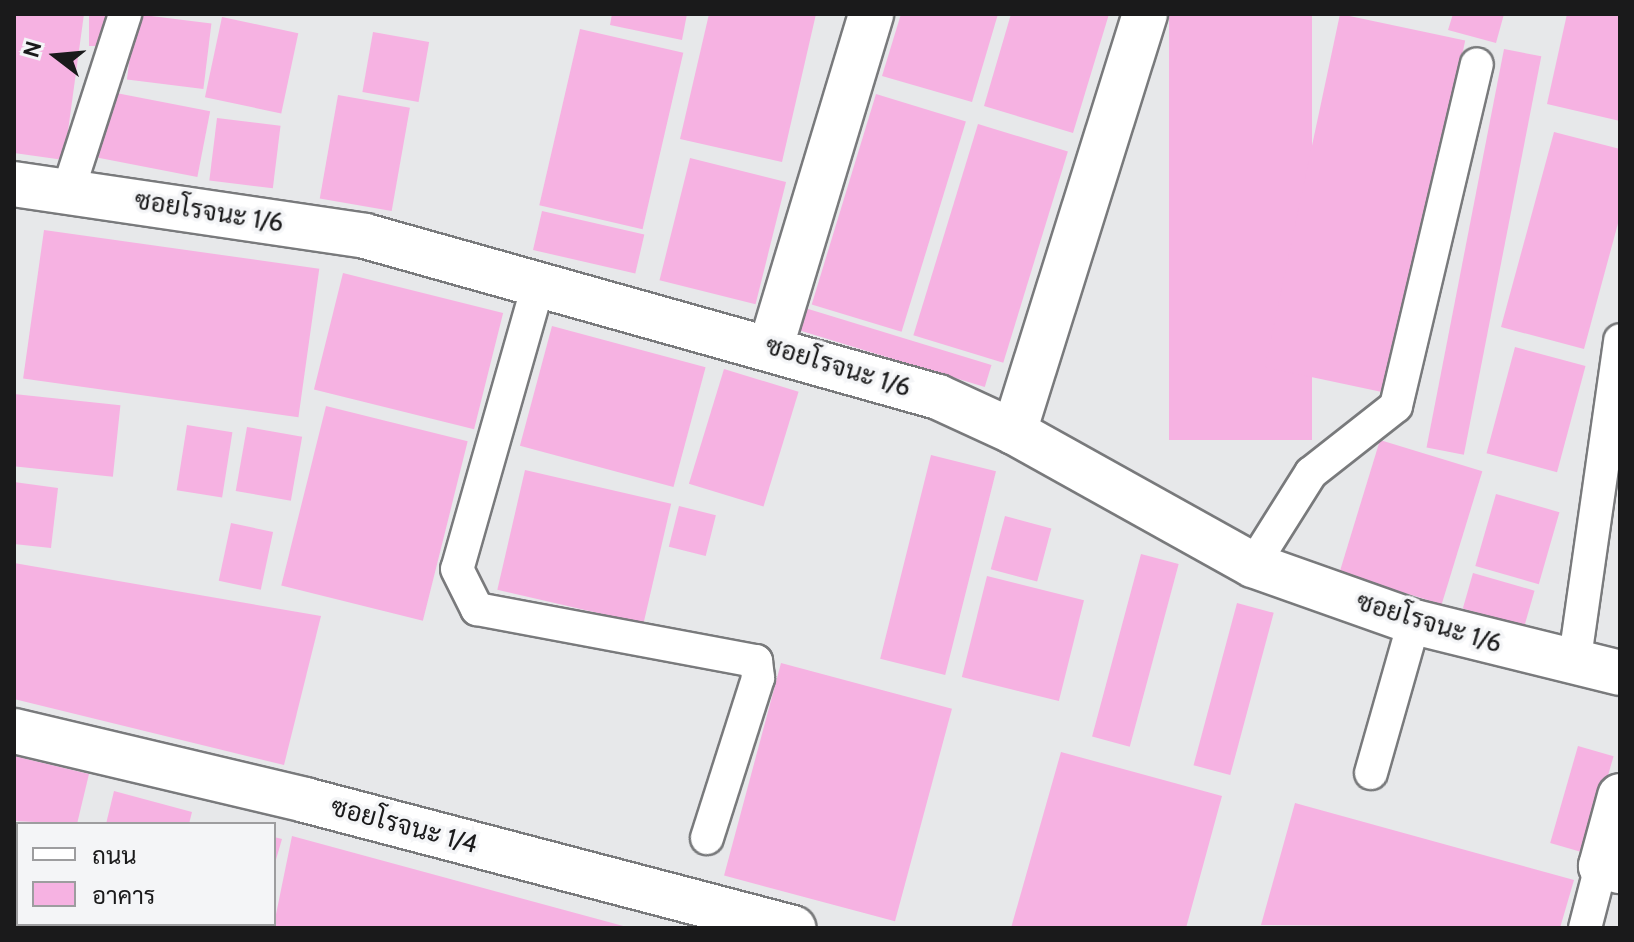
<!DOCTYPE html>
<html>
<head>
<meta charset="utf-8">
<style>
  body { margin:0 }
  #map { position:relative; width:1634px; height:942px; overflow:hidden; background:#e7e8ea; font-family:Cabin,Sarabun,sans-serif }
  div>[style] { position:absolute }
  .building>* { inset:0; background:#f6b2e2; transform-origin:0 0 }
  .roads { filter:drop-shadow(2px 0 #797a7c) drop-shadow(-2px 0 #797a7c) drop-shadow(0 2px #797a7c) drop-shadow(0 -2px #797a7c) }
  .service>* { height:32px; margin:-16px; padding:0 16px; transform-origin:16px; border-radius:16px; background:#fff }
  .minor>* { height:44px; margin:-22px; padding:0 22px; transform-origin:22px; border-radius:22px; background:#fff }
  span { translate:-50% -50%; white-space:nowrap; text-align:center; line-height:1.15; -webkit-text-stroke:7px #f4f5f7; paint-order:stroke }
  .street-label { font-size:26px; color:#1a1a1b }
  .frame { position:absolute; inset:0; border:16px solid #1a1a1b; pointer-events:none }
  .legend { position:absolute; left:16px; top:822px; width:260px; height:104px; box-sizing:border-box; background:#f4f5f7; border:2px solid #9d9d9f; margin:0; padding:10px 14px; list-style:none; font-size:24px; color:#1a1a1b }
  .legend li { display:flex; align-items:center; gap:16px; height:40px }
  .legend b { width:40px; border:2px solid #9d9d9f }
  .north { position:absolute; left:16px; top:16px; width:80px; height:80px; -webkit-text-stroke:6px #f4f5f7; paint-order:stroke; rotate:286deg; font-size:22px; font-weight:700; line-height:32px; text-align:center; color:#1a1a1b }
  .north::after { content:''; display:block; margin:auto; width:28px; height:36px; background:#1a1a1b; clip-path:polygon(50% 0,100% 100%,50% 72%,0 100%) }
</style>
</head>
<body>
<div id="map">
  <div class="building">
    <div style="clip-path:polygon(14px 14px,84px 14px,64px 160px,14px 153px)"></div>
    <div style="left:89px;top:14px;width:22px;height:32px"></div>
    <div style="left:135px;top:14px;width:77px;height:66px;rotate:7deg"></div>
    <div style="clip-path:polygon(612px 14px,687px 14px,682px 40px,610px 25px)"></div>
    <div style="clip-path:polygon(709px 14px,816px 14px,782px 162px,680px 139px)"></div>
    <div style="clip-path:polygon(901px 14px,998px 14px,972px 102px,882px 76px)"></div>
    <div style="clip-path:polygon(1011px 14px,1109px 14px,1073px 133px,984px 106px)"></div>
    <div style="left:1169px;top:14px;width:143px;height:426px"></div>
    <div style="left:1340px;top:14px;width:128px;height:361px;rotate:12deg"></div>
    <div style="clip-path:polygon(1453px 14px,1504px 14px,1496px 43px,1448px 30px)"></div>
    <div style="clip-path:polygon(1567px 14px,1620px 14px,1620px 121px,1547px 104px)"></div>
    <div style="left:222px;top:17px;width:78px;height:82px;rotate:12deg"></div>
    <div style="left:580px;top:29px;width:106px;height:181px;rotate:13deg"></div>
    <div style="left:373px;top:32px;width:57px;height:61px;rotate:10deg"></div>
    <div style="left:1504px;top:49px;width:38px;height:406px;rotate:11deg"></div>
    <div style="left:111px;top:92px;width:101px;height:67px;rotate:11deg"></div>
    <div style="left:876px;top:94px;width:94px;height:220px;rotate:17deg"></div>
    <div style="left:338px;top:95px;width:73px;height:105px;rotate:10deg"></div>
    <div style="left:217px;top:118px;width:64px;height:63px;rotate:7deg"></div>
    <div style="left:978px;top:124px;width:94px;height:221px;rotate:17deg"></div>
    <div style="clip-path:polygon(1554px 132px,1620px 149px,1620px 216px,1584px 349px,1501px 327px)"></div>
    <div style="left:690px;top:158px;width:99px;height:126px;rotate:14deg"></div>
    <div style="left:542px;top:211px;width:105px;height:40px;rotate:13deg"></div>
    <div style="left:44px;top:230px;width:278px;height:150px;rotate:8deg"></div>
    <div style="left:343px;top:273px;width:165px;height:120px;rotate:14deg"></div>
    <div style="left:805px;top:308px;width:195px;height:23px;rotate:17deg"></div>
    <div style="left:552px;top:326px;width:159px;height:124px;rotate:15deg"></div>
    <div style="left:1515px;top:347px;width:73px;height:110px;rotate:15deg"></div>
    <div style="left:724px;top:369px;width:78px;height:120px;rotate:17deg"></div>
    <div style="left:14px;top:394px;width:107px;height:72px;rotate:6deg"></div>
    <div style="left:326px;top:406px;width:146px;height:185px;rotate:14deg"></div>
    <div style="left:187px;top:425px;width:46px;height:66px;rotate:9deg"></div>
    <div style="left:247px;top:427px;width:56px;height:65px;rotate:10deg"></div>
    <div style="left:1380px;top:440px;width:107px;height:139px;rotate:17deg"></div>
    <div style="left:931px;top:455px;width:67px;height:210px;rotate:14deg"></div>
    <div style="left:525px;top:470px;width:150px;height:123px;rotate:13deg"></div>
    <div style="clip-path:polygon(14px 482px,58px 488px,51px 548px,14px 544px)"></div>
    <div style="left:1496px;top:494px;width:66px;height:75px;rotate:16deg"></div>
    <div style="left:679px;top:506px;width:38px;height:42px;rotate:14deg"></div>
    <div style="left:1005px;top:516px;width:48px;height:55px;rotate:15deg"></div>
    <div style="left:231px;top:523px;width:43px;height:59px;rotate:12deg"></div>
    <div style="left:1141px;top:554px;width:39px;height:189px;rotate:15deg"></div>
    <div style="clip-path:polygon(14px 563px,321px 616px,284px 765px,14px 699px)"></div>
    <div style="left:1473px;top:573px;width:64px;height:37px;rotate:16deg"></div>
    <div style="left:987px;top:576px;width:100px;height:104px;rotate:14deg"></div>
    <div style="left:1237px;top:603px;width:38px;height:168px;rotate:15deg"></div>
    <div style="left:781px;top:663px;width:177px;height:220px;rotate:15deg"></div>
    <div style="left:1578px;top:746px;width:37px;height:101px;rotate:16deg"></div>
    <div style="clip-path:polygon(1061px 752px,1222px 796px,1186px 928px,1011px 928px)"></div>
    <div style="clip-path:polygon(14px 756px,89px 774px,77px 824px,14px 821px)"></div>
    <div style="clip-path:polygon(114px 791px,192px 812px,189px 824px,106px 824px)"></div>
    <div style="clip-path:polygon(1295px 803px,1574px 880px,1560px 928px,1261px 925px)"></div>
    <div style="clip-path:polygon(14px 826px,18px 924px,60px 924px,59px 928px,14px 928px)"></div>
    <div style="clip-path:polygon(292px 836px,627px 927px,627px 928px,268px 928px,274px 924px)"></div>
    <div style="clip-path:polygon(274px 837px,282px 839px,275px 863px,274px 863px)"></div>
    <div style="clip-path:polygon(185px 924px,258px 924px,184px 928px)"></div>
  </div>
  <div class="roads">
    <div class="service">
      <div style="left:68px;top:191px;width:186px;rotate:-72.1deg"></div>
      <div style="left:539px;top:282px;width:298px;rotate:105.9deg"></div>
      <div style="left:457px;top:569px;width:45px;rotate:63.4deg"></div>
      <div style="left:477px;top:609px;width:284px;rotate:10.6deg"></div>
      <div style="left:756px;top:661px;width:17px;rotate:83deg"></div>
      <div style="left:758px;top:678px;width:168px;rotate:107.7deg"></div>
      <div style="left:1253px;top:565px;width:109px;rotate:-57.8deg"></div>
      <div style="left:1311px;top:473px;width:108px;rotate:-38.2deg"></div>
      <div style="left:1396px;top:406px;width:351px;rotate:-76.7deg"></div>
      <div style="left:1574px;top:665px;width:328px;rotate:-81.9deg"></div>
      <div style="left:1371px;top:773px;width:157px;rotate:-74.1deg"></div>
      <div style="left:1585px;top:928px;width:64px;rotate:-75.5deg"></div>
    </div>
    <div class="minor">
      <div style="left:14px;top:184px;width:355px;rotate:8.4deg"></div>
      <div style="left:365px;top:236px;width:595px;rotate:15.69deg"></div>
      <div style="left:938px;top:397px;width:84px;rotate:24.7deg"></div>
      <div style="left:1014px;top:432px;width:274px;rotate:29.1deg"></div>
      <div style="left:1253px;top:565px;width:171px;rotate:19.5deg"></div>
      <div style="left:1414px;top:622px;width:212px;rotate:13.9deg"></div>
      <div style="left:771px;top:346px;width:347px;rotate:-73.2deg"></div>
      <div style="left:1014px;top:432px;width:438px;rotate:-72.6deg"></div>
      <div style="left:14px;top:731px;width:299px;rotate:13.3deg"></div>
      <div style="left:305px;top:800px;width:505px;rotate:14.7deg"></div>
      <div style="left:1620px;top:796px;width:73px;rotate:105.2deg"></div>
      <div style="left:1601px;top:866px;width:20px;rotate:15deg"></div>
    </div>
  </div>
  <div class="street-label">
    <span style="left:209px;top:212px;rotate:9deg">ซอยโรจนะ 1/6</span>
    <span style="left:838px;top:367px;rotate:17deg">ซอยโรจนะ 1/6</span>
    <span style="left:1429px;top:623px;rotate:17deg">ซอยโรจนะ 1/6</span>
    <span style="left:404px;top:826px;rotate:15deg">ซอยโรจนะ 1/4</span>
  </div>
  <div class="frame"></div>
  <ul class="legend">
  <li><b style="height:10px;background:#fff"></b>ถนน</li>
  <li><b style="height:22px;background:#f6b2e2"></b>อาคาร</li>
  </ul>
  <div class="north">N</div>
</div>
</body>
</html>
